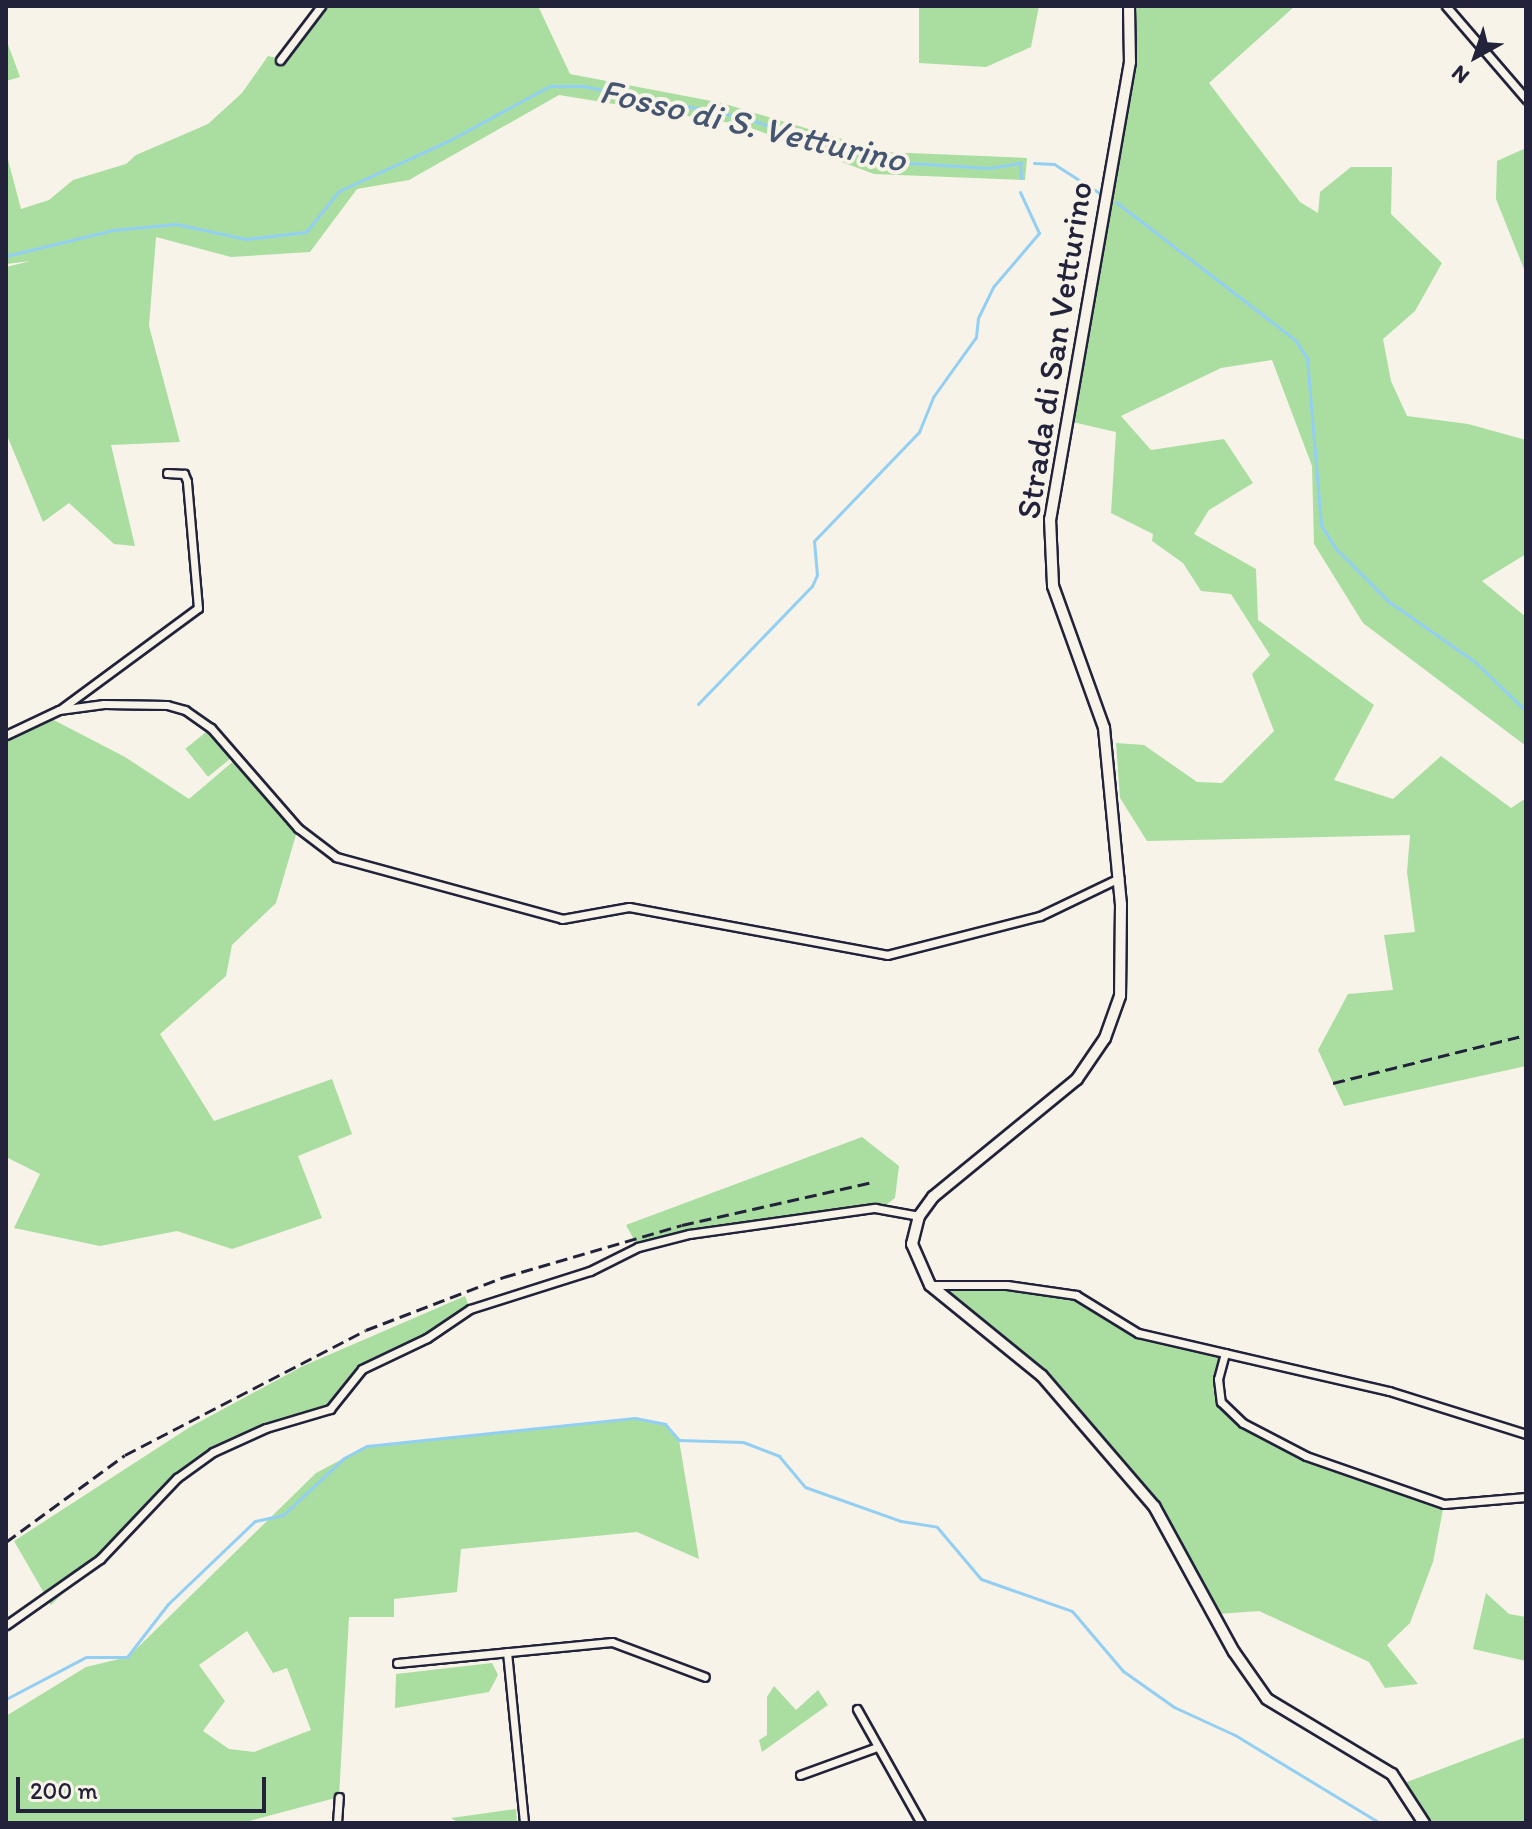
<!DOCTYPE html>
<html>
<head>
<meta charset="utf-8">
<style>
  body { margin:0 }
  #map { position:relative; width:1532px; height:1829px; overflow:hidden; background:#f7f3e8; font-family:Itim,sans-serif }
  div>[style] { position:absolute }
  .green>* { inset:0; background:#a9dea0; transform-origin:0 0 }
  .stream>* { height:3px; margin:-1.5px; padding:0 1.5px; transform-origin:1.5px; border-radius:1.5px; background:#92cff3 }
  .roads { filter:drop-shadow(2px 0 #22223b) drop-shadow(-2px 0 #22223b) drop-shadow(0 2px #22223b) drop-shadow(0 -2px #22223b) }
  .street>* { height:7px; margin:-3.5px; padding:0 3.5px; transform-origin:3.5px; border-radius:3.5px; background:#f7f3e8 }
  .secondary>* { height:10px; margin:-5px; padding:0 5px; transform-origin:5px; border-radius:5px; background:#f7f3e8 }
  .rail>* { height:3px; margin-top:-1.5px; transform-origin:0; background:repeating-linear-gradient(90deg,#22223b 0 12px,transparent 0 18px) }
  span { translate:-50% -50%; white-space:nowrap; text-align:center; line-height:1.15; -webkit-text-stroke:8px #f7f3e8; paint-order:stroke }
  .street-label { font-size:34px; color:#22223b }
  .water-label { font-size:36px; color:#445672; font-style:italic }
  .frame { position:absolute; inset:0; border:8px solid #22223b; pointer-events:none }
  .north { position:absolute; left:1436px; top:16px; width:80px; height:80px; -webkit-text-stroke:6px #f7f3e8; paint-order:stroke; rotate:220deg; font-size:22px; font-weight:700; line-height:32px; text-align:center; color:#22223b }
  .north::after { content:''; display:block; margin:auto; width:28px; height:36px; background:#22223b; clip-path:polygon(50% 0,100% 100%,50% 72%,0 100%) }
  .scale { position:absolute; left:16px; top:1777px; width:250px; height:36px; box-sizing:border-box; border:4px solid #22223b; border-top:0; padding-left:10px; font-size:24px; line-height:28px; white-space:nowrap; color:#22223b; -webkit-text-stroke:6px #f7f3e8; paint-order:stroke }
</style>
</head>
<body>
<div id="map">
  <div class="green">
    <div style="clip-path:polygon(321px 6px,538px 6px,570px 74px,722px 103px,885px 152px,1027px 158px,1025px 180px,874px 174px,743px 125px,559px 95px,409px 180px,357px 189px,310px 252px,231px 257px,156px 237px,149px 326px,180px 442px,111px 445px,135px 546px,114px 544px,69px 503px,43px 522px,6px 433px,6px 267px,31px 261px,6px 264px,6px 152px,21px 209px,49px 200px,73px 180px,126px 164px,136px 155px,208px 124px,242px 93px,268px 56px,281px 59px)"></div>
    <div style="clip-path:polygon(919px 6px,1039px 6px,1031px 47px,986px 67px,919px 63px)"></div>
    <div style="clip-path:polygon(1128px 6px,1295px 6px,1209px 83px,1300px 202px,1318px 213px,1320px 192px,1351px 167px,1392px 167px,1391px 214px,1442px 263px,1415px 311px,1383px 339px,1391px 381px,1407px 416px,1468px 424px,1526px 440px,1526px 554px,1482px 581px,1526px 617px,1526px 746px,1363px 623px,1314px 544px,1312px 466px,1272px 360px,1221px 368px,1121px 416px,1151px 450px,1224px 439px,1253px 483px,1209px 510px,1194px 534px,1256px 569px,1258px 620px,1374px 705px,1334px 780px,1393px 799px,1441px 756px,1511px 808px,1526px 798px,1526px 1066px,1344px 1106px,1318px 1050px,1348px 994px,1393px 990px,1384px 935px,1415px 932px,1407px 872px,1410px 835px,1147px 841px,1120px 798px,1116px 743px,1144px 745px,1197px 782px,1222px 783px,1274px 731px,1252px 674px,1270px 655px,1231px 594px,1201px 591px,1183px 563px,1152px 541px,1153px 534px,1111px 513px,1116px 432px,1068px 421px,1130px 66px)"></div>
    <div style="clip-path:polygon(6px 39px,20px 77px,6px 81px)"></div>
    <div style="clip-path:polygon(1526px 148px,1526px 274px,1496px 199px,1497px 161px)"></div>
    <div style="clip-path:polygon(46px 716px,125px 757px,189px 799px,236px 759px,298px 828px,276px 903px,232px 945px,226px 976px,160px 1034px,214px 1121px,332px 1079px,352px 1134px,298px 1156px,322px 1218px,232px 1249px,177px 1231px,100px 1246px,14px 1228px,40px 1174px,6px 1157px,6px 735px)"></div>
    <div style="left:211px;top:728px;width:36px;height:33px;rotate:51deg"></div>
    <div style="clip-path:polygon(862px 1137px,899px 1166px,895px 1198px,882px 1208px,740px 1224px,638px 1247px,626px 1225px)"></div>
    <div style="clip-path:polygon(930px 1285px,1007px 1285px,1076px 1295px,1138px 1333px,1225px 1353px,1218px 1379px,1221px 1401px,1243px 1423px,1306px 1456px,1444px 1504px,1433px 1562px,1410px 1623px,1387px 1645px,1418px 1684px,1385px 1688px,1369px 1662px,1259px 1611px,1218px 1614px,1154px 1506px,1095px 1433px,948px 1291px)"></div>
    <div style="clip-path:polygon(465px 1296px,470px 1309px,427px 1338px,372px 1362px,330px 1409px,266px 1428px,213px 1452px,177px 1478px,51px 1605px,14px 1541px,190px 1427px,303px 1366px)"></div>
    <div style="clip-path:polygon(evenodd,635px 1418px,665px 1424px,679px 1440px,699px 1559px,637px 1532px,461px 1549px,457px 1592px,394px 1599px,394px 1617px,349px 1617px,339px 1797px,242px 1823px,6px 1823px,6px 1716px,86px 1667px,128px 1657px,316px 1473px,367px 1446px,635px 1418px,247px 1631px,273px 1673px,287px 1668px,311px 1730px,254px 1752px,229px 1749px,203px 1731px,225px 1701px,199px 1665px,247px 1631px)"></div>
    <div style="clip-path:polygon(1486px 1593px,1509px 1614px,1526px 1617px,1526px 1661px,1473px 1649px)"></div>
    <div style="clip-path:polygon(492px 1663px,498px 1675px,489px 1692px,395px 1708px,396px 1674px)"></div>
    <div style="clip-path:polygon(774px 1686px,796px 1710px,818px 1690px,828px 1705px,762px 1752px,759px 1740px,767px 1735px,767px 1697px)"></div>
    <div style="clip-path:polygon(1526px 1737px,1526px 1823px,1424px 1823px,1399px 1785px)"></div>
    <div style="clip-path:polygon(516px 1809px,517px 1823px,459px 1823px,451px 1818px)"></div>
  </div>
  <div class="stream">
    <div style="left:1020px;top:163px;width:15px;rotate:86deg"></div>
    <div style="left:1034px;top:163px;width:20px;rotate:3deg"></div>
    <div style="left:1054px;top:164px;width:59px;rotate:32.6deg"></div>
    <div style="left:1116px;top:202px;width:226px;rotate:37.6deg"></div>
    <div style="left:1295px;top:340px;width:22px;rotate:56deg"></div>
    <div style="left:1307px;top:358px;width:168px;rotate:85.2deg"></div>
    <div style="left:1321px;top:525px;width:28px;rotate:58deg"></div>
    <div style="left:1336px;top:549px;width:74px;rotate:45deg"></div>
    <div style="left:1388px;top:601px;width:106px;rotate:35deg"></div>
    <div style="left:1475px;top:662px;width:71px;rotate:43.9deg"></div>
    <div style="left:6px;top:256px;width:110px;rotate:-13.7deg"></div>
    <div style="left:113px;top:230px;width:63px;rotate:-5.4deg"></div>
    <div style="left:176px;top:224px;width:72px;rotate:12.1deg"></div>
    <div style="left:246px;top:239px;width:60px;rotate:-6.7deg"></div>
    <div style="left:306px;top:232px;width:53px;rotate:-51.2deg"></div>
    <div style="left:339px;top:191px;width:122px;rotate:-24.7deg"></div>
    <div style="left:450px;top:140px;width:114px;rotate:-28.4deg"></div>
    <div style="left:550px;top:86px;width:33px"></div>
    <div style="left:583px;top:86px;width:162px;rotate:11deg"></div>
    <div style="left:742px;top:117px;width:101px;rotate:18.4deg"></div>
    <div style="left:838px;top:149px;width:57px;rotate:13.1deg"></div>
    <div style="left:894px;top:162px;width:95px;rotate:3.6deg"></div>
    <div style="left:989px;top:168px;width:33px;rotate:-9deg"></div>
    <div style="left:698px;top:704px;width:164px;rotate:-46deg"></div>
    <div style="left:812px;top:586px;width:12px;rotate:-66deg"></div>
    <div style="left:817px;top:575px;width:34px;rotate:-95deg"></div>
    <div style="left:814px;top:541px;width:151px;rotate:-46.1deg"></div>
    <div style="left:919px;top:432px;width:38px;rotate:-68deg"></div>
    <div style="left:933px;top:397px;width:74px;rotate:-54.4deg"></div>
    <div style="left:976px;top:337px;width:19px;rotate:-84deg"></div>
    <div style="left:978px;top:318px;width:34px;rotate:-64deg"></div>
    <div style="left:993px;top:287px;width:71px;rotate:-49.6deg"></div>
    <div style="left:1039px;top:233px;width:45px;rotate:-114.9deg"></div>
    <div style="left:6px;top:1699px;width:90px;rotate:-27.7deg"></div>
    <div style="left:86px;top:1657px;width:41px"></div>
    <div style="left:127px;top:1657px;width:67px;rotate:-52.3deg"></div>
    <div style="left:168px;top:1604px;width:120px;rotate:-43.7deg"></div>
    <div style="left:255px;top:1521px;width:29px;rotate:-12deg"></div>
    <div style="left:283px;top:1515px;width:83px;rotate:-43.1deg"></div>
    <div style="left:344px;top:1458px;width:26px;rotate:-28deg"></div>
    <div style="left:367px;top:1446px;width:269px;rotate:-6deg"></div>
    <div style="left:635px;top:1418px;width:31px;rotate:11deg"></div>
    <div style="left:665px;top:1424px;width:21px;rotate:49deg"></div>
    <div style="left:679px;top:1440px;width:64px;rotate:1.8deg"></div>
    <div style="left:743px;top:1442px;width:39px;rotate:21deg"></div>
    <div style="left:779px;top:1456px;width:40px;rotate:50deg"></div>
    <div style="left:805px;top:1487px;width:102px;rotate:19.5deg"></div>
    <div style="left:901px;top:1521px;width:36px;rotate:9deg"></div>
    <div style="left:937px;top:1527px;width:68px;rotate:49.8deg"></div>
    <div style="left:981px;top:1579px;width:96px;rotate:19.4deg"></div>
    <div style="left:1072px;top:1611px;width:79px;rotate:49.6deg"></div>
    <div style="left:1123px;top:1671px;width:62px;rotate:35.2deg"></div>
    <div style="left:1174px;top:1707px;width:67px;rotate:24.7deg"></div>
    <div style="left:1235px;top:1735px;width:170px;rotate:31.3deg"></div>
    <div style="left:1466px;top:1823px;width:4px"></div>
  </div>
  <div class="roads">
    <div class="street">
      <div style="left:1446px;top:6px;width:123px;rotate:49.3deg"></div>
      <div style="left:280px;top:60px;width:68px;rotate:-52.8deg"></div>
      <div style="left:61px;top:709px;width:170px;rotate:-36.4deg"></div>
      <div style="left:198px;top:608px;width:127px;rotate:-95deg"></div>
      <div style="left:187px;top:481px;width:8px;rotate:-113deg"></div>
      <div style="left:184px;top:474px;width:17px;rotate:-177deg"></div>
      <div style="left:6px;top:735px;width:59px;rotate:-25.3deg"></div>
      <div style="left:59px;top:710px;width:45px;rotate:-7.6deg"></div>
      <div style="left:104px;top:704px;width:63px;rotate:0.9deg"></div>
      <div style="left:167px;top:705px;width:19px;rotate:16deg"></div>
      <div style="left:185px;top:710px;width:32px;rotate:35deg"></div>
      <div style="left:211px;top:728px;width:133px;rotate:49deg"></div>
      <div style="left:298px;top:828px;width:48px;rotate:37.3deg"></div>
      <div style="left:336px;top:857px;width:234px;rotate:15.3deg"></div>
      <div style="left:562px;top:919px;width:68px;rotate:-10.2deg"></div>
      <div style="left:629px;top:907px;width:262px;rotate:10.5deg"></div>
      <div style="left:887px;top:955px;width:158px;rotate:-14.3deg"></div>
      <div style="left:1040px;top:916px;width:88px;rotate:-25.7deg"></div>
      <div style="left:930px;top:1285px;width:77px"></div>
      <div style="left:1007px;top:1285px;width:70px;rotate:8.2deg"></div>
      <div style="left:1076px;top:1295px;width:73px;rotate:31.5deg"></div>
      <div style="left:1138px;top:1333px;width:258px;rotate:13deg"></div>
      <div style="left:1389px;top:1391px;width:144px;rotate:17.4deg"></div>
      <div style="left:1225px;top:1353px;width:27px;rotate:105deg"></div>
      <div style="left:1218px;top:1379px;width:23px;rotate:83deg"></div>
      <div style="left:1221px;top:1402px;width:30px;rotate:44deg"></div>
      <div style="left:1243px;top:1423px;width:71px;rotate:27.6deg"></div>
      <div style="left:1306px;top:1456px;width:146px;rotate:19.2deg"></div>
      <div style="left:1444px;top:1504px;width:82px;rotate:-4.9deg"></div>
      <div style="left:6px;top:1625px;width:115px;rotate:-35.1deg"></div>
      <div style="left:100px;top:1559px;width:112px;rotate:-46.5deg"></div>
      <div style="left:177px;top:1478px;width:44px;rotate:-35.8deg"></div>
      <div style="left:213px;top:1452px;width:58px;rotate:-24.4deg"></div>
      <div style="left:266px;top:1428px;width:67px;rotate:-16.5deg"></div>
      <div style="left:330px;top:1409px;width:51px;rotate:-51.3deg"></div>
      <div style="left:362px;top:1369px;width:72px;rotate:-25.5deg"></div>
      <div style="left:427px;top:1338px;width:52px;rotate:-34deg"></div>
      <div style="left:470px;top:1309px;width:126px;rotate:-17.6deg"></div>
      <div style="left:590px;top:1271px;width:54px;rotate:-26.6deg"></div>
      <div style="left:638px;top:1247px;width:53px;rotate:-14.3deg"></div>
      <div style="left:689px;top:1234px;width:188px;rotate:-8deg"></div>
      <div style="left:875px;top:1208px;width:45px;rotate:10.3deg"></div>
      <div style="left:507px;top:1652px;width:172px;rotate:84.3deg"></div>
      <div style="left:397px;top:1663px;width:216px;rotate:-5.6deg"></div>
      <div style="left:612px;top:1642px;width:99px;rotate:20.6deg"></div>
      <div style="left:857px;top:1709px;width:131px;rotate:60.7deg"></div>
      <div style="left:800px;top:1775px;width:82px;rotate:-20deg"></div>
      <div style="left:337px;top:1823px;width:26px;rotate:-86deg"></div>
    </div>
    <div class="secondary">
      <div style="left:1129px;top:6px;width:56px;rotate:89deg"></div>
      <div style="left:1130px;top:62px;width:464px;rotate:99.9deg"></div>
      <div style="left:1050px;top:519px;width:67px;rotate:87.4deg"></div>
      <div style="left:1053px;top:586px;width:151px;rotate:70.2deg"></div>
      <div style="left:1104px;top:728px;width:177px;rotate:84.5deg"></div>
      <div style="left:1121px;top:904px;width:92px;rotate:90.6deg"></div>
      <div style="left:1120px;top:996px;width:45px;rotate:109.7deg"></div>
      <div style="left:1105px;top:1038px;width:50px;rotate:124.3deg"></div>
      <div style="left:1077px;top:1079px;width:186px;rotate:140.7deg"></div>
      <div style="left:933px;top:1197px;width:24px;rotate:126deg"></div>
      <div style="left:919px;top:1216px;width:29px;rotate:104deg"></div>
      <div style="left:912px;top:1244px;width:45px;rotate:66.3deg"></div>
      <div style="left:930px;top:1285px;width:144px;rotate:39.1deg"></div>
      <div style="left:1042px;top:1376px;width:172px;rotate:49.3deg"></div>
      <div style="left:1154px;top:1506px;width:166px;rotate:61.3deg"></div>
      <div style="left:1234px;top:1652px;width:57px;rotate:54.9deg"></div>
      <div style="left:1267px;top:1699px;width:146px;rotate:31deg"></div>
      <div style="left:1392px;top:1774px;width:59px;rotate:56.9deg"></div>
    </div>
  </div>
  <div class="rail">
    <div style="left:1333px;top:1083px;width:199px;rotate:-14deg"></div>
    <div style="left:6px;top:1542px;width:147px;rotate:-36.2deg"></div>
    <div style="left:125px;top:1455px;width:271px;rotate:-27.4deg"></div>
    <div style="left:366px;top:1330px;width:148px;rotate:-21deg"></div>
    <div style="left:504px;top:1277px;width:185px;rotate:-16.3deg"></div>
    <div style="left:682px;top:1225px;width:192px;rotate:-12.7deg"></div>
  </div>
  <div class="street-label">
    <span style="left:1054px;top:350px;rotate:-81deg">Strada di San Vetturino</span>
  </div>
  <div class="water-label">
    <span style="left:753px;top:125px;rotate:13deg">Fosso di S. Vetturino</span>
  </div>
  <div class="frame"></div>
  <div class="north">N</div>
  <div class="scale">200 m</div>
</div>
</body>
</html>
